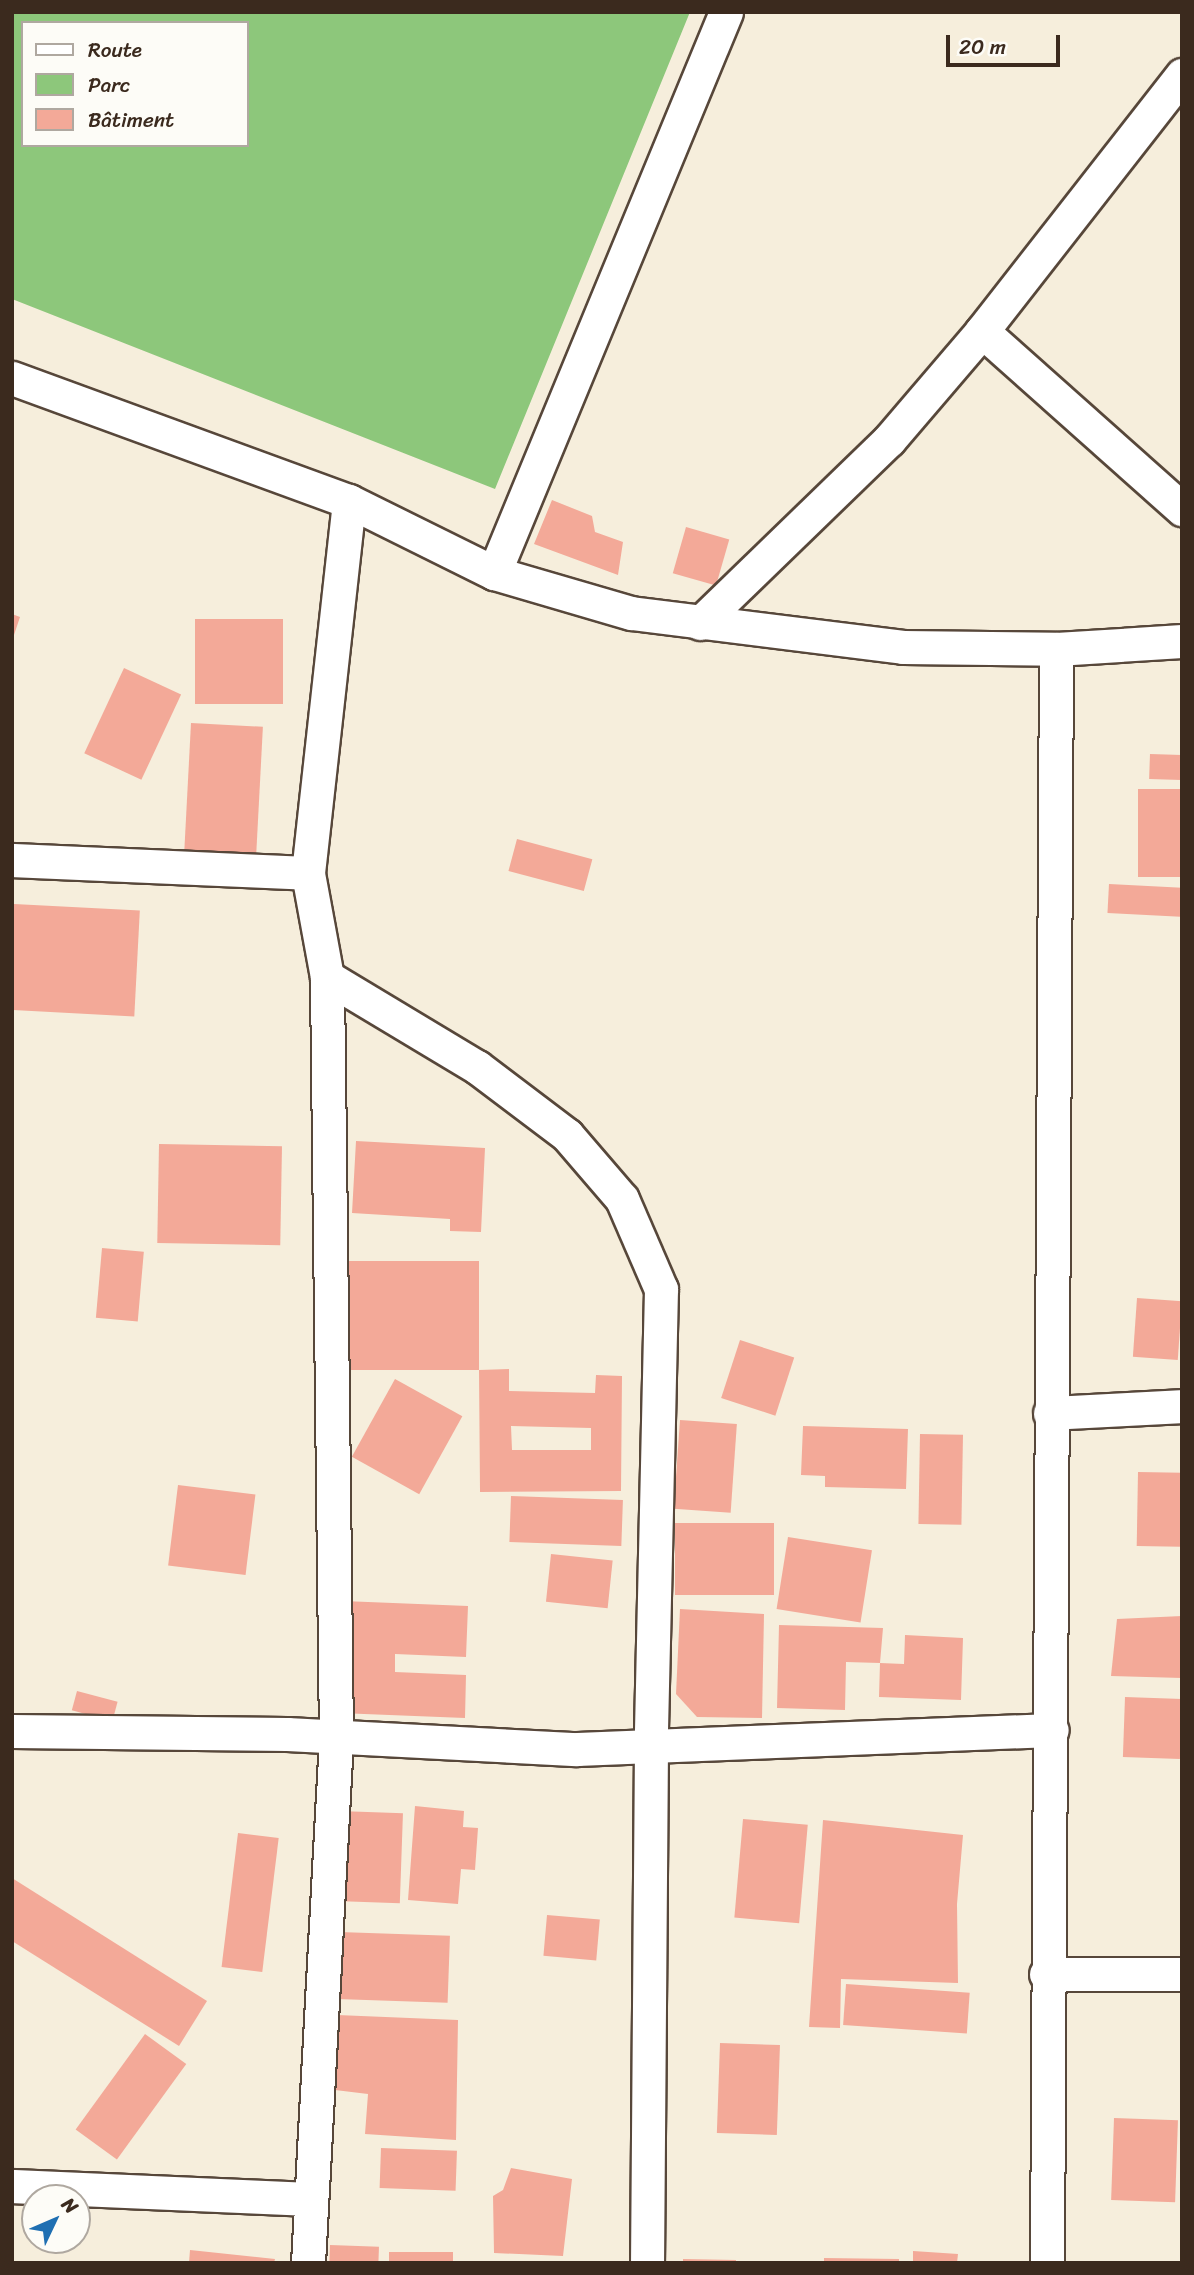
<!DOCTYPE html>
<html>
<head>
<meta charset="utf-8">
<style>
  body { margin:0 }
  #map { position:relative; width:1194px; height:2275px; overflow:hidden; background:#f6eedc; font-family:Sriracha,sans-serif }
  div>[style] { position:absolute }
  .green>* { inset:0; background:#8dc77b }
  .building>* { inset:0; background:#f3a998; transform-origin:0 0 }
  .roads { filter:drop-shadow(2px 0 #57473a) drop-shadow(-2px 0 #57473a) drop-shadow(0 2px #57473a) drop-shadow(0 -2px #57473a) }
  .minor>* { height:33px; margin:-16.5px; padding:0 16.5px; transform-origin:16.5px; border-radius:16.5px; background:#fff }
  span { translate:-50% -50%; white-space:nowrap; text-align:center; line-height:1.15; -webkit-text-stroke:6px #fdfcf7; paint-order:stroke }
  .frame { position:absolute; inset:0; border:14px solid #3b2a1e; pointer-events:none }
  .legend { position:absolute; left:21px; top:21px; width:228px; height:126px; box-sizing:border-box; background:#fdfcf7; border:2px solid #afa8a0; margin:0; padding:9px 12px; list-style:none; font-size:21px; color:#3b2a1e }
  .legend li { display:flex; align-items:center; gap:14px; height:35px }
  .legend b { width:35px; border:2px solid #afa8a0 }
  .north { position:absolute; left:21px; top:2184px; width:70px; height:70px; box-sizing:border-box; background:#fdfcf7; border:2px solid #afa8a0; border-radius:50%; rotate:46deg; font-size:19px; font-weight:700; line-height:28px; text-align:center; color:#3b2a1e }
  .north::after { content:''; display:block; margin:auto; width:24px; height:32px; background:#1f6fb2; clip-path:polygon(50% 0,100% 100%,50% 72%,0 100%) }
  .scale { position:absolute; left:946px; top:35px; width:114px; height:32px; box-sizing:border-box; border:4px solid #3b2a1e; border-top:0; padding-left:9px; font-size:21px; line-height:24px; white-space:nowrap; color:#3b2a1e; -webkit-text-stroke:5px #fdfcf7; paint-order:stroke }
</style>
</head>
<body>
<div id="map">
  <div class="green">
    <div style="clip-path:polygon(evenodd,12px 12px,690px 12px,495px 489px,12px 299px,12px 12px,23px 23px,247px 23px,247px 145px,23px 145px,23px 23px)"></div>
  </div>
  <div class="building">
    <div style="clip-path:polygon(552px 500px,592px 516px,595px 532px,623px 542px,618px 575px,534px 544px)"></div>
    <div style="left:686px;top:527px;width:45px;height:48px;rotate:16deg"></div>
    <div style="clip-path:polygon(12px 614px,20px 617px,13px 638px,12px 638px)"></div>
    <div style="left:195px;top:619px;width:88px;height:85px"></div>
    <div style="left:124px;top:668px;width:63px;height:94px;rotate:25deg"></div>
    <div style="left:191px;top:723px;width:72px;height:133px;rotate:3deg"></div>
    <div style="left:1150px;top:754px;width:32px;height:25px;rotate:2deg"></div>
    <div style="left:1182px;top:789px;width:88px;height:44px;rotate:90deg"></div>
    <div style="left:517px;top:839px;width:78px;height:33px;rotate:15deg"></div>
    <div style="left:1109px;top:884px;width:73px;height:29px;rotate:3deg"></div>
    <div style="left:14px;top:904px;width:126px;height:106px;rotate:3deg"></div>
    <div style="clip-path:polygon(356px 1141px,485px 1148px,481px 1232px,450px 1231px,450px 1219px,352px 1213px)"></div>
    <div style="left:159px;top:1144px;width:123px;height:99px;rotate:1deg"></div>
    <div style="left:102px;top:1248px;width:42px;height:70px;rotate:5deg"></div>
    <div style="clip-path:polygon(evenodd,341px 1261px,479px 1261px,479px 1370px,509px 1369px,509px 1391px,595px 1393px,596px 1375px,622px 1376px,621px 1491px,480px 1492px,479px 1370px,341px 1370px,341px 1261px,511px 1426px,591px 1428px,591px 1450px,512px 1450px,511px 1426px)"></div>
    <div style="left:1137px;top:1298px;width:45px;height:59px;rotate:4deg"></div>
    <div style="left:740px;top:1340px;width:57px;height:61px;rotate:18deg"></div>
    <div style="left:395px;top:1379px;width:77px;height:89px;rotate:29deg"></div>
    <div style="left:680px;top:1420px;width:57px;height:89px;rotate:4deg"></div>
    <div style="clip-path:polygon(803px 1426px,908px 1429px,906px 1489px,825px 1487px,825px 1476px,801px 1475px)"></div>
    <div style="left:920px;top:1434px;width:43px;height:90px;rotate:1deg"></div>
    <div style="left:1138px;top:1472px;width:44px;height:74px;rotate:1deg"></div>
    <div style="left:178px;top:1485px;width:78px;height:81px;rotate:7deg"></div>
    <div style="left:511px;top:1496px;width:112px;height:46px;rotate:2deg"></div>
    <div style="left:675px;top:1523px;width:99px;height:72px"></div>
    <div style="left:788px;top:1537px;width:85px;height:73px;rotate:9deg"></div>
    <div style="left:551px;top:1554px;width:62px;height:48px;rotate:6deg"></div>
    <div style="clip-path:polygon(343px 1601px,468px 1606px,466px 1657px,395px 1654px,395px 1672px,466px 1675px,465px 1718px,339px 1713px)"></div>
    <div style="clip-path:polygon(680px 1609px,764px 1614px,762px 1718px,697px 1717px,676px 1694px)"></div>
    <div style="clip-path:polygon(1182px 1616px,1182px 1678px,1111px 1676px,1117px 1619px)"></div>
    <div style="clip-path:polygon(779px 1625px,883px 1628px,880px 1663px,904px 1664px,905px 1635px,963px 1638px,961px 1700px,879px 1697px,880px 1663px,846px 1662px,845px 1710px,777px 1708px)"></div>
    <div style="left:77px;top:1691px;width:42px;height:20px;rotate:15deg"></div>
    <div style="left:1125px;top:1697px;width:57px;height:60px;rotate:2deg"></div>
    <div style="clip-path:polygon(415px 1806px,464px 1811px,463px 1827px,478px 1828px,475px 1870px,461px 1869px,458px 1904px,408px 1900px)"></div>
    <div style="left:339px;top:1811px;width:64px;height:90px;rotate:2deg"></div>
    <div style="left:743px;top:1819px;width:65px;height:99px;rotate:5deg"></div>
    <div style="clip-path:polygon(823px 1820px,963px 1835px,957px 1904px,958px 1983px,841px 1979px,840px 2028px,809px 2027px)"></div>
    <div style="left:238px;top:1833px;width:41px;height:135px;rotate:7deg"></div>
    <div style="clip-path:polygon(12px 1878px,207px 2001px,179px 2046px,12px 1941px)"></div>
    <div style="left:547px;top:1915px;width:53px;height:41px;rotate:5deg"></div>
    <div style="left:339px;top:1932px;width:111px;height:67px;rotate:2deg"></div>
    <div style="left:846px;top:1984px;width:124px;height:41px;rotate:4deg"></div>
    <div style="clip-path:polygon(337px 2015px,458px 2020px,456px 2140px,365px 2134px,368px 2094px,335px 2090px)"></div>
    <div style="left:145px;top:2034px;width:51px;height:118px;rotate:36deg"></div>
    <div style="left:720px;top:2043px;width:60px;height:90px;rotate:2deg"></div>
    <div style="left:1114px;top:2118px;width:64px;height:82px;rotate:2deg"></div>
    <div style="left:381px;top:2148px;width:76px;height:40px;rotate:2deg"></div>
    <div style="clip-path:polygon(511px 2168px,572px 2179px,563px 2256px,494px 2253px,493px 2196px,503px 2190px)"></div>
    <div style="left:330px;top:2245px;width:49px;height:18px;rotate:2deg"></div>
    <div style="clip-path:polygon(190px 2250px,275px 2259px,274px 2263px,189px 2263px)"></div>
    <div style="clip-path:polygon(913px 2251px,958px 2254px,957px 2263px,913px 2263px)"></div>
    <div style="left:389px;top:2252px;width:64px;height:11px"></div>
    <div style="clip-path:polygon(824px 2258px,899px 2259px,899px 2263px,824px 2263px)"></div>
    <div style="clip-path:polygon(683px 2259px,736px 2260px,736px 2263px,683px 2263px)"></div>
  </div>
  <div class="roads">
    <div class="minor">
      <div style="left:982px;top:331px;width:268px;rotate:41.7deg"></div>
      <div style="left:12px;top:378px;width:359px;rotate:20.1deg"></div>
      <div style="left:349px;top:501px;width:162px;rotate:26.4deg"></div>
      <div style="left:494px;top:573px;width:143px;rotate:16.3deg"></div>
      <div style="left:631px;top:613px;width:274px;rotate:7.1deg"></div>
      <div style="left:903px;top:647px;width:153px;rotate:0.7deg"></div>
      <div style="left:1056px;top:649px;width:126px;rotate:-3.6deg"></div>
      <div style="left:494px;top:573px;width:607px;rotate:-67.53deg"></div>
      <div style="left:700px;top:623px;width:263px;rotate:-44.1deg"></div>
      <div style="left:889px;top:440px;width:143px;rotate:-49.5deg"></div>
      <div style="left:982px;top:331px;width:325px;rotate:-52deg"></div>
      <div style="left:12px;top:860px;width:296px;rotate:2.5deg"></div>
      <div style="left:327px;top:977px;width:175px;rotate:31deg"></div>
      <div style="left:477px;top:1067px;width:113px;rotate:37.1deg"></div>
      <div style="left:567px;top:1135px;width:84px;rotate:49.3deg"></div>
      <div style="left:622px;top:1199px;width:98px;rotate:66.6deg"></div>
      <div style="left:661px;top:1289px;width:457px;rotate:91.3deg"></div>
      <div style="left:651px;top:1746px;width:517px;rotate:90.44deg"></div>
      <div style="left:1050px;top:1413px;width:132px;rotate:-3deg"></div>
      <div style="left:12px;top:1731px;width:275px;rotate:0.6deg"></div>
      <div style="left:287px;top:1734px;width:290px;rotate:3deg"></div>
      <div style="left:577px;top:1749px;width:475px;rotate:-2.3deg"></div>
      <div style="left:1046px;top:1974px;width:136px"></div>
      <div style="left:12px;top:2186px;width:299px;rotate:2.5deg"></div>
      <div style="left:308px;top:2263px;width:525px;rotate:-86.94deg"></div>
      <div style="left:336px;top:1739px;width:762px;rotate:-90.68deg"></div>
      <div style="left:327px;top:977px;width:106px;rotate:-100.4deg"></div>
      <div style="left:308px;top:873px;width:374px;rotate:-83.7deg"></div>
      <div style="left:1047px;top:2263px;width:1614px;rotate:-89.68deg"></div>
    </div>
  </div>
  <div class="frame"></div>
  <ul class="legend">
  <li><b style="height:9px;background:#fff"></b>Route</li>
  <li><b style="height:19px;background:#8dc77b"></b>Parc</li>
  <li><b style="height:19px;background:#f3a998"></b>Bâtiment</li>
  </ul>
  <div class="north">N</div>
  <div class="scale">20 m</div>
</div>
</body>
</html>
